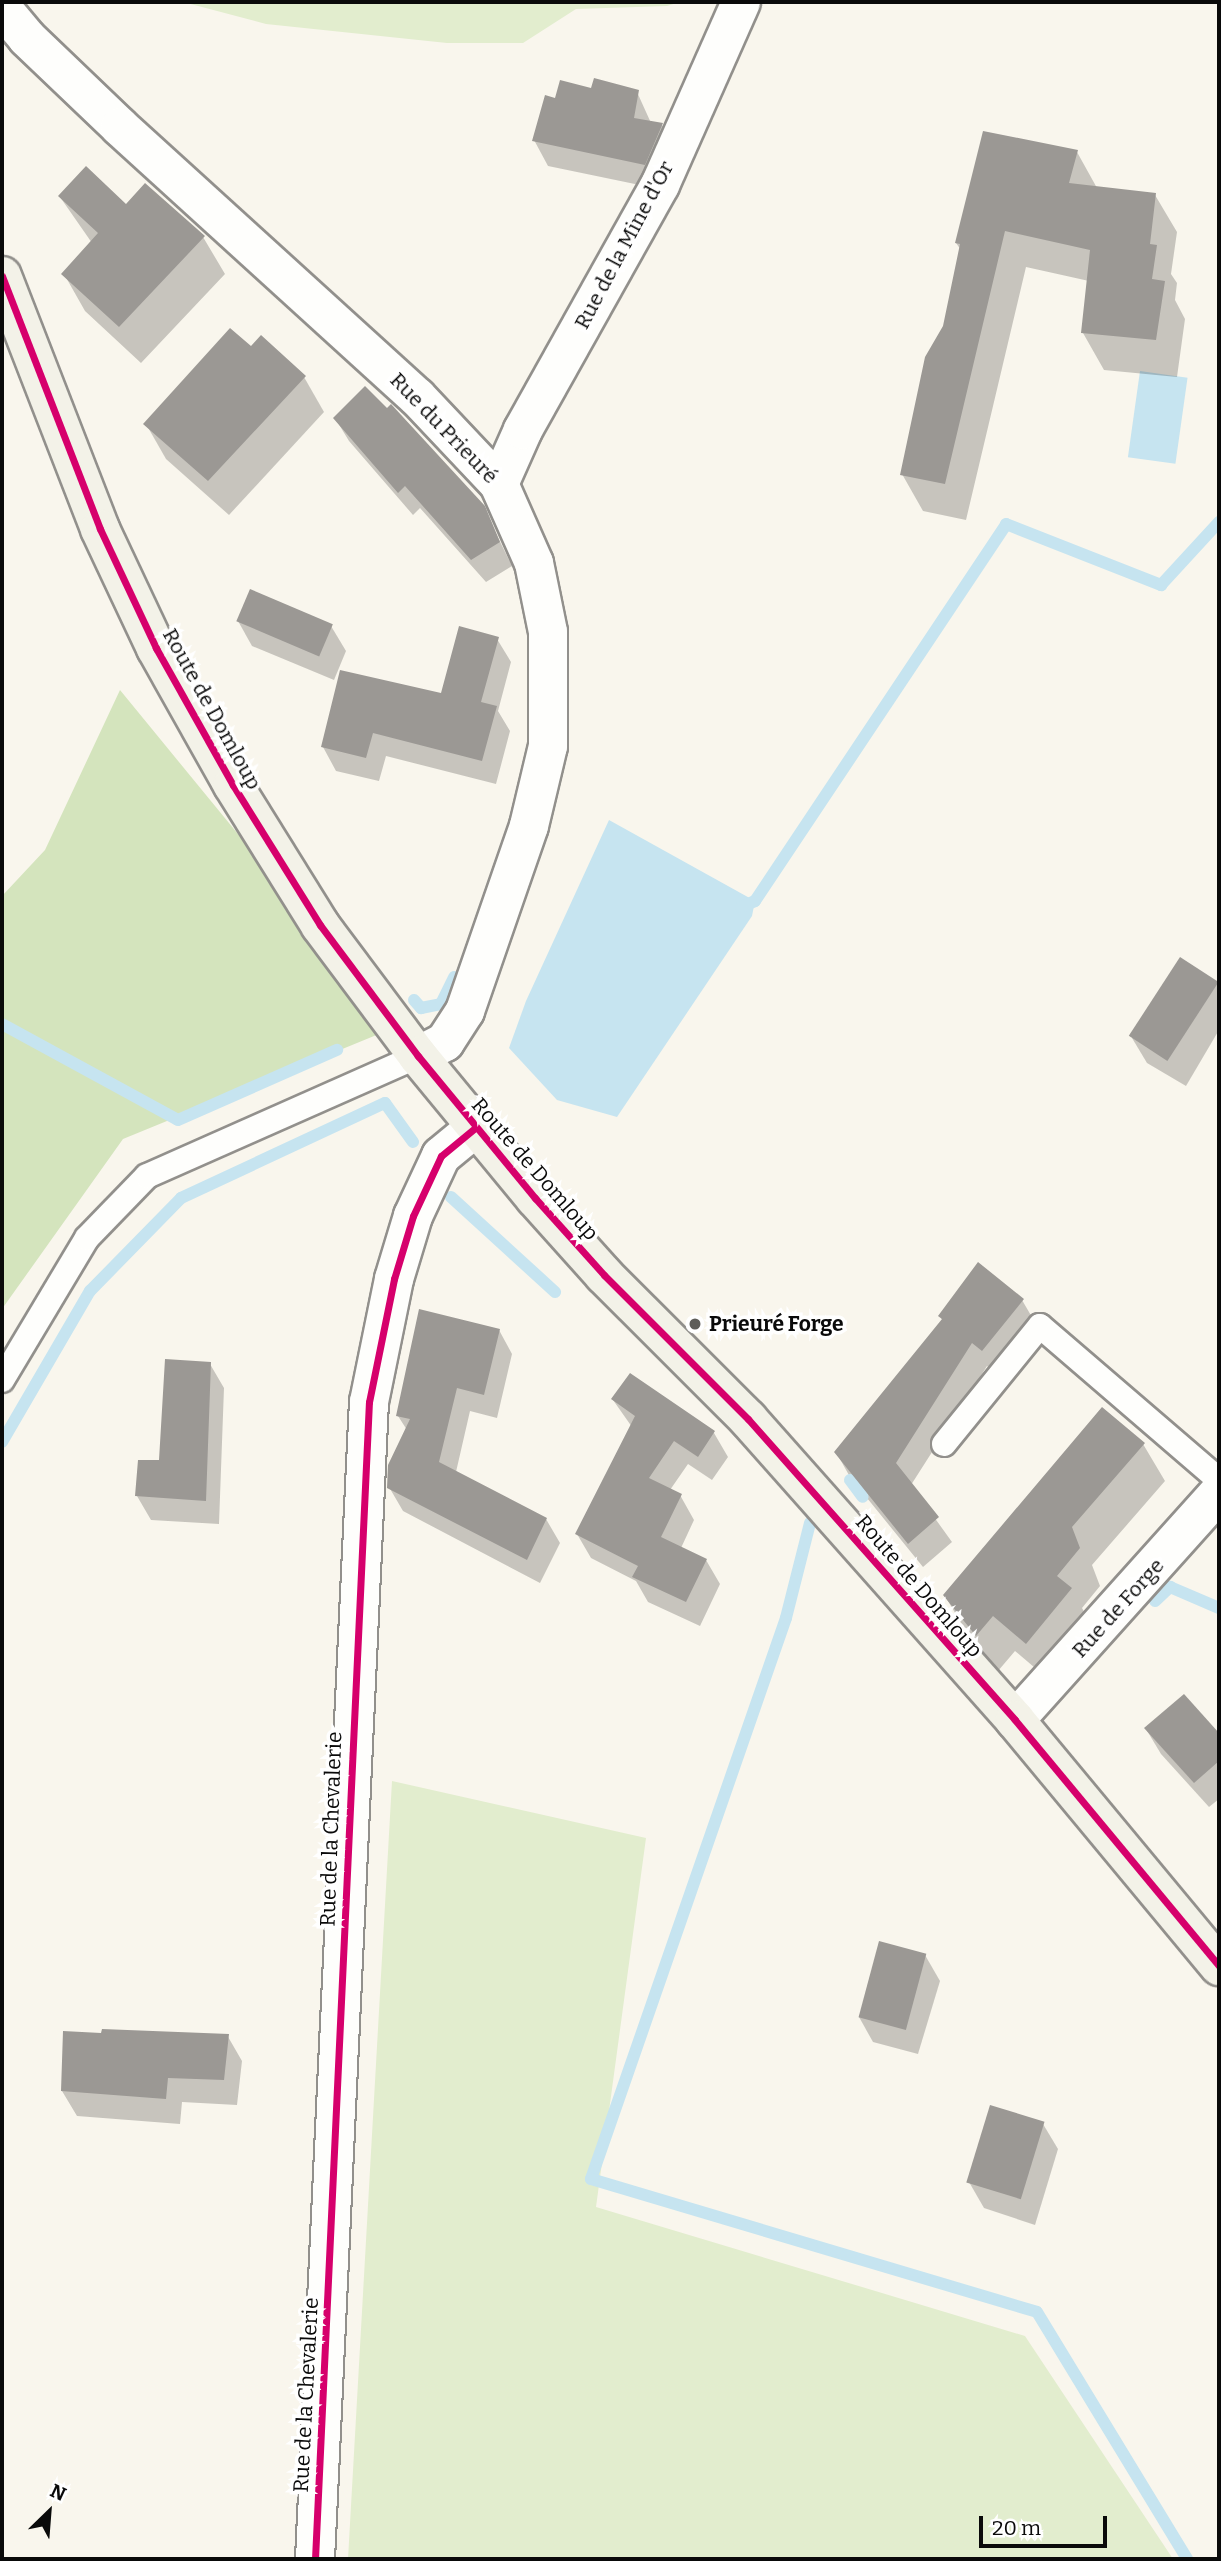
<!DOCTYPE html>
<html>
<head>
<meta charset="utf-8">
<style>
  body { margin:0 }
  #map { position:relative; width:1221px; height:2561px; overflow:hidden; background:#f9f6ed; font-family:Bitter,serif }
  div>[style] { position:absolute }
  .green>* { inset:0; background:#e2edce }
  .forest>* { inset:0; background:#d4e4bd }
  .water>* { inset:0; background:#c6e4f0; transform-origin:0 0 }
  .shadow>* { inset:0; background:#0003 }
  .stream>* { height:12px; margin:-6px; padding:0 6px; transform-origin:6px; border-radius:6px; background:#c6e4f0 }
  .building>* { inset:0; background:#9b9894; transform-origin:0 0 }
  .roads { filter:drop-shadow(2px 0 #92908c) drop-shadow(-2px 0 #92908c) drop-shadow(0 2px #92908c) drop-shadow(0 -2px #92908c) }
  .lane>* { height:24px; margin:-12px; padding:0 12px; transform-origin:12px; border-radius:12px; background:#fefefc }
  .street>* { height:38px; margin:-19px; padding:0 19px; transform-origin:19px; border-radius:19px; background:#fefefc }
  .secondary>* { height:38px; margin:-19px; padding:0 19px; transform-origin:19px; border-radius:19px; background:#f3f2e8 }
  .cycleway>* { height:7px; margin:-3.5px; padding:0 3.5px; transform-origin:3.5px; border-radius:3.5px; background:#d6006c }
  .dots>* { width:19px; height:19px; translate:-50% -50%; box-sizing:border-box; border:4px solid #fff; border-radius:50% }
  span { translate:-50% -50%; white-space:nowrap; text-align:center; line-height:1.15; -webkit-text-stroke:7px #fff; paint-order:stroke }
  .street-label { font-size:21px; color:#0a0a0a }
  .poi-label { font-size:21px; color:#0a0a0a; font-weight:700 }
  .left { translate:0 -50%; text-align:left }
  .frame { position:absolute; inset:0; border:4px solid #0a0a0a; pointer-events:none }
  .north { position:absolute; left:14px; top:2477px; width:70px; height:70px; -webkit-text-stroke:5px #fff; paint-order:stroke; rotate:25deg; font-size:19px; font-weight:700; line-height:28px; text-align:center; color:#0a0a0a }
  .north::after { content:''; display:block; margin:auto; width:24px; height:32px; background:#0a0a0a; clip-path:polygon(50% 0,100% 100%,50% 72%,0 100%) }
  .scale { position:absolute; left:979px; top:2516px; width:128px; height:32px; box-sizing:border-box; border:4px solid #0a0a0a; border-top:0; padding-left:9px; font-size:21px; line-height:24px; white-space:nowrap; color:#0a0a0a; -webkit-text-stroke:5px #fff; paint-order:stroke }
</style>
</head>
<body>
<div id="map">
  <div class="green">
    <div style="clip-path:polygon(183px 2px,680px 2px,667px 6px,576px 9px,523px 43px,447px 43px,266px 24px)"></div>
    <div style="clip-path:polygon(392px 1781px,646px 1838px,596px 2207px,1025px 2336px,1173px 2559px,348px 2559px)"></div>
  </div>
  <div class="forest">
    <div style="clip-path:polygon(120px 690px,396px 1027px,123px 1139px,2px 1309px,2px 896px,45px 850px)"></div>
  </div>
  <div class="water">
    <div style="left:1140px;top:371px;width:48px;height:87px;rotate:8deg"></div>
    <div style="clip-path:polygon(609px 820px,755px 901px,752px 916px,617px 1117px,557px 1100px,509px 1048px,526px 1001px)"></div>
  </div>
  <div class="shadow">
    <div style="clip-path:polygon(637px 92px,651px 123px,662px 125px,677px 150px,659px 189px,548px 166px,534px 140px,557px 100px)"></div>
    <div style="clip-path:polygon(1077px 152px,1097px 188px,1155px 195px,1177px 232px,1171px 274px,1177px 283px,1175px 300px,1185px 319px,1177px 377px,1104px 370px,1083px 333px,1089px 281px,1026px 267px,966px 520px,923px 511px,902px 474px,945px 327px,961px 250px,956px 243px)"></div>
    <div style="clip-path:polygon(60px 197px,126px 206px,203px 237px,225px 274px,141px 363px,85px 311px,64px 274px,92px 243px)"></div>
    <div style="clip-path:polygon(251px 349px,304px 377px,324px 412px,229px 515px,166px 459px,146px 424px)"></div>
    <div style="clip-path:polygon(335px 418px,483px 507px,512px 566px,486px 582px,420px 508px,413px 515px,349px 441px)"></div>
    <div style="clip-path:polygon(238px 621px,331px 626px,346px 651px,334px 680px,252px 646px)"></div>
    <div style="clip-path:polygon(497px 639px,511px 662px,498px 711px,510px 731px,496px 784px,386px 756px,379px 781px,336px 771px,323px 747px,442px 695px)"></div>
    <div style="clip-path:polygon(1217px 983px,1219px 1030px,1186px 1086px,1147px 1063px,1132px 1038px)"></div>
    <div style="clip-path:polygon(1022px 1300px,1036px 1324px,997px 1374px,987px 1366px,911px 1485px,952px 1542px,923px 1567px,850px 1477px,836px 1452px,943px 1321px,940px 1316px)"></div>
    <div style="clip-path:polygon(499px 1330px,512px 1354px,497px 1418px,470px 1411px,456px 1472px,546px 1519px,560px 1543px,540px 1583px,403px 1511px,389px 1487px,407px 1430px,398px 1416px)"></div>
    <div style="clip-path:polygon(210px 1364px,224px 1388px,219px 1524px,151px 1520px,137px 1496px,160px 1462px)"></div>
    <div style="clip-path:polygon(613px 1400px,714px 1433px,728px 1457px,712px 1480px,688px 1464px,670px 1490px,680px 1495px,694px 1520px,681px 1548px,706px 1560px,720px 1584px,700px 1626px,648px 1602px,636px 1581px,591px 1558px,577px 1534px,632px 1427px)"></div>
    <div style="clip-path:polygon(1143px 1444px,1165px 1481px,1092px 1565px,1100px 1586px,1082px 1608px,1092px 1626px,1048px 1679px,1015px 1651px,998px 1671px,967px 1633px,945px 1596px)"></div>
    <div style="clip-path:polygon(1183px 1697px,1219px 1735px,1219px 1799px,1209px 1807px,1161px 1754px,1146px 1729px)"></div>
    <div style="clip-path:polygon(925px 1955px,940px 1981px,918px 2054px,873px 2042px,859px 2017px)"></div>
    <div style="clip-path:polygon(227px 2035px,242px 2061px,237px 2105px,182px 2102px,180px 2124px,77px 2116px,62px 2091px)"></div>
    <div style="clip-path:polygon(1043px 2124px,1058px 2149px,1035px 2225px,984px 2208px,969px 2182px)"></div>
  </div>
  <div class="stream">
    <div style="left:741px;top:907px;width:15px;rotate:-23deg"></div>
    <div style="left:755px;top:901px;width:453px;rotate:-56.3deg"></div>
    <div style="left:1006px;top:524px;width:167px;rotate:21.5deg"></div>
    <div style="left:1161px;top:585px;width:86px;rotate:-47.4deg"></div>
    <div style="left:414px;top:1000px;width:11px;rotate:49deg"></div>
    <div style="left:421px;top:1008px;width:20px;rotate:-11deg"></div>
    <div style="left:441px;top:1004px;width:30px;rotate:-64deg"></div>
    <div style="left:2px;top:1024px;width:200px;rotate:28.6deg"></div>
    <div style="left:178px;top:1120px;width:174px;rotate:-23.8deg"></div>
    <div style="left:451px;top:1197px;width:141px;rotate:42.4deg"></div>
    <div style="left:2px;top:1442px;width:175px;rotate:-59.8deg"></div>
    <div style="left:90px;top:1291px;width:130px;rotate:-45.6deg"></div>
    <div style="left:181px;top:1198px;width:225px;rotate:-25deg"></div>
    <div style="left:385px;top:1103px;width:48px;rotate:54.3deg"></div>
    <div style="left:850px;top:1480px;width:21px;rotate:53deg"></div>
    <div style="left:810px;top:1523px;width:98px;rotate:104.2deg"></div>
    <div style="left:786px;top:1618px;width:594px;rotate:109.17deg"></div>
    <div style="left:591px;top:2179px;width:465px;rotate:16.6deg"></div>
    <div style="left:1037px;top:2312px;width:289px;rotate:58.7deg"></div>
    <div style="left:1155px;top:1601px;width:21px;rotate:-43deg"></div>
    <div style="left:1170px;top:1587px;width:53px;rotate:23.2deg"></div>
  </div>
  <div class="building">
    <div style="clip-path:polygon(594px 78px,639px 90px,634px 118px,663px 123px,645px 165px,532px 141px,545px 95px,555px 98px,560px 80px,591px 88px)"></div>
    <div style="clip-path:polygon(983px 131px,1078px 150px,1069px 183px,1156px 193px,1150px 244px,1157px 245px,1152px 279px,1165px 281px,1156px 340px,1081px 333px,1090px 250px,1005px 231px,945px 484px,900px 475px,925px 357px,943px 326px,960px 244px,955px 243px)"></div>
    <div style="clip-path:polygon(86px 166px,126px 204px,145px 183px,205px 236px,119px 327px,61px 274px,98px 233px,58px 196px)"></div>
    <div style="clip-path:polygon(230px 328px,251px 346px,261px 335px,306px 376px,208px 481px,143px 424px)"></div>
    <div style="clip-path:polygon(365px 386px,387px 408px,391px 404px,485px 506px,500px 542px,471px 560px,405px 486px,398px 493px,333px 418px)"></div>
    <div style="left:250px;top:589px;width:90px;height:35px;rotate:23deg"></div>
    <div style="clip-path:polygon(459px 626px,499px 637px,481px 702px,497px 706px,482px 761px,373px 733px,366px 758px,321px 747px,340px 670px,441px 693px)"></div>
    <div style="left:1180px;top:957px;width:46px;height:94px;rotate:33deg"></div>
    <div style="clip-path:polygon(978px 1262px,1024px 1299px,982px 1351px,972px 1343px,896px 1463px,939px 1517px,908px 1544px,834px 1452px,942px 1319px,938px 1316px)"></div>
    <div style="clip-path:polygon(419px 1309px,500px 1329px,484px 1395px,457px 1388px,439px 1462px,547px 1518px,527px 1560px,387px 1488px,388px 1465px,410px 1419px,396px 1416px)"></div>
    <div style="clip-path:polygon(165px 1359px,211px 1362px,206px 1501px,135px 1496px,138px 1460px,159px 1460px)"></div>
    <div style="clip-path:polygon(630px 1373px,715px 1431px,698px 1457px,674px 1441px,649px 1478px,682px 1494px,661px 1537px,707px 1559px,686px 1602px,632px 1577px,638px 1566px,575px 1534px,635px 1416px,611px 1399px)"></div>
    <div style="clip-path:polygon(1102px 1407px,1145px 1443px,1072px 1527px,1080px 1548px,1057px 1576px,1072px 1588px,1026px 1644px,993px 1616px,976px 1636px,943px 1595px)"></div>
    <div style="clip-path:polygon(1184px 1694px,1219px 1733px,1219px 1761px,1194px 1783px,1144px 1728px)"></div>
    <div style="left:879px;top:1941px;width:49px;height:79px;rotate:15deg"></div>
    <div style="clip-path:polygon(102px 2029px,229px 2034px,224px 2080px,168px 2078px,166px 2099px,61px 2091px,63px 2031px,101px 2033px)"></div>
    <div style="left:990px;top:2105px;width:57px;height:81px;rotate:17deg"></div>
  </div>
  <div class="roads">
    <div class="lane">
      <div style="left:2px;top:1380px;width:165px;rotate:-59.1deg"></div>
      <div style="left:87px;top:1238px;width:86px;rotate:-45.9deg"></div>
      <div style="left:147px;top:1176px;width:296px;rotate:-23.9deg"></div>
      <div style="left:944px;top:1444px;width:152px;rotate:-50.9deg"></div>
      <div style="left:1040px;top:1326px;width:236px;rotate:40.7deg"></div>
    </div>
    <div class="street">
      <div style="left:2px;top:8px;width:39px;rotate:50deg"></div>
      <div style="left:27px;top:38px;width:129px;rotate:43.7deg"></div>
      <div style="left:120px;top:127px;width:401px;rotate:42.3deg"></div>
      <div style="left:417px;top:397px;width:120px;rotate:46.7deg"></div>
      <div style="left:499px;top:484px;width:86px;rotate:66.1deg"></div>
      <div style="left:534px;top:563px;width:70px;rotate:78.5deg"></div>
      <div style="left:548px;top:632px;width:114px;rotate:90deg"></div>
      <div style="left:548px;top:746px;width:82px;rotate:103.4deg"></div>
      <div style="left:529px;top:826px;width:196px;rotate:109.1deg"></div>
      <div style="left:465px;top:1011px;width:37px;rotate:123deg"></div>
      <div style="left:445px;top:1042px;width:30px;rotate:153deg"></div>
      <div style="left:499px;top:484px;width:59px;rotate:-66deg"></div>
      <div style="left:523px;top:430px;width:281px;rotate:-60.8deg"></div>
      <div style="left:660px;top:185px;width:200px;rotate:-66.1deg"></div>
      <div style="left:1015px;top:1720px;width:305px;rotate:-48.1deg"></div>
      <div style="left:315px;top:2559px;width:1158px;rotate:-87.33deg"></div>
      <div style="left:369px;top:1402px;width:126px;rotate:-78.5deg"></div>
      <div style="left:394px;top:1279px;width:66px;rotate:-73.2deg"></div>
      <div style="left:413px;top:1216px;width:66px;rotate:-65deg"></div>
      <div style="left:441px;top:1156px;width:44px;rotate:-39.5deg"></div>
    </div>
    <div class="secondary">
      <div style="left:2px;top:276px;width:271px;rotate:68.8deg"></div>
      <div style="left:100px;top:529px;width:132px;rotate:64.8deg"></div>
      <div style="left:156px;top:648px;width:157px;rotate:60.7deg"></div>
      <div style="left:233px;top:785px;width:165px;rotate:58.1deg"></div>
      <div style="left:320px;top:925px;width:164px;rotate:53.2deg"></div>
      <div style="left:418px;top:1056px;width:184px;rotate:50.5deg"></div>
      <div style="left:535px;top:1198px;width:103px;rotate:48.1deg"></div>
      <div style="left:604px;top:1275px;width:204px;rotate:45deg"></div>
      <div style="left:748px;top:1419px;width:402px;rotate:48.4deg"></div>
      <div style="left:1015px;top:1720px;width:320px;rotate:50.3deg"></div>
    </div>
  </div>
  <div class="cycleway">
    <div style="left:2px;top:276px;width:271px;rotate:68.8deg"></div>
    <div style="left:100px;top:529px;width:132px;rotate:64.8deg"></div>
    <div style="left:156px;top:648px;width:157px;rotate:60.7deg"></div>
    <div style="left:233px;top:785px;width:165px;rotate:58.1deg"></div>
    <div style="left:320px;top:925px;width:164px;rotate:53.2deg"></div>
    <div style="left:418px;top:1056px;width:184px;rotate:50.5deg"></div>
    <div style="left:535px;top:1198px;width:103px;rotate:48.1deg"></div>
    <div style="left:604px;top:1275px;width:204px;rotate:45deg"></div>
    <div style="left:748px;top:1419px;width:402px;rotate:48.4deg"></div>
    <div style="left:1015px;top:1720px;width:320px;rotate:50.3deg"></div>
    <div style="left:315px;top:2559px;width:1158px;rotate:-87.33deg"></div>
    <div style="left:369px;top:1402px;width:126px;rotate:-78.5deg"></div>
    <div style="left:394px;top:1279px;width:66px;rotate:-73.2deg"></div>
    <div style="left:413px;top:1216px;width:66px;rotate:-65deg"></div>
    <div style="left:441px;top:1156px;width:44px;rotate:-39.5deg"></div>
  </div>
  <div class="dots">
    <div style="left:695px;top:1324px;background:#5e5d59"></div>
  </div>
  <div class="street-label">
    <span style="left:624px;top:245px;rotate:-62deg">Rue de la Mine d'Or</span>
    <span style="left:444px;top:428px;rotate:46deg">Rue du Prieuré</span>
    <span style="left:212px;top:709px;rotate:61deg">Route de Domloup</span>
    <span style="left:535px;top:1169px;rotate:49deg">Route de Domloup</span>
    <span style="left:919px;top:1586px;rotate:49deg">Route de Domloup</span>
    <span style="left:1118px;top:1608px;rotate:-48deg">Rue de Forge</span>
    <span style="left:331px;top:1829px;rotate:-88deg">Rue de la Chevalerie</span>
    <span style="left:306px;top:2395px;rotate:-87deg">Rue de la Chevalerie</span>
  </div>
  <div class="poi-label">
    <span class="left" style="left:709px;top:1324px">Prieuré Forge</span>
  </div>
  <div class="frame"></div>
  <div class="north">N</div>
  <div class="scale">20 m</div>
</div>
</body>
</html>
